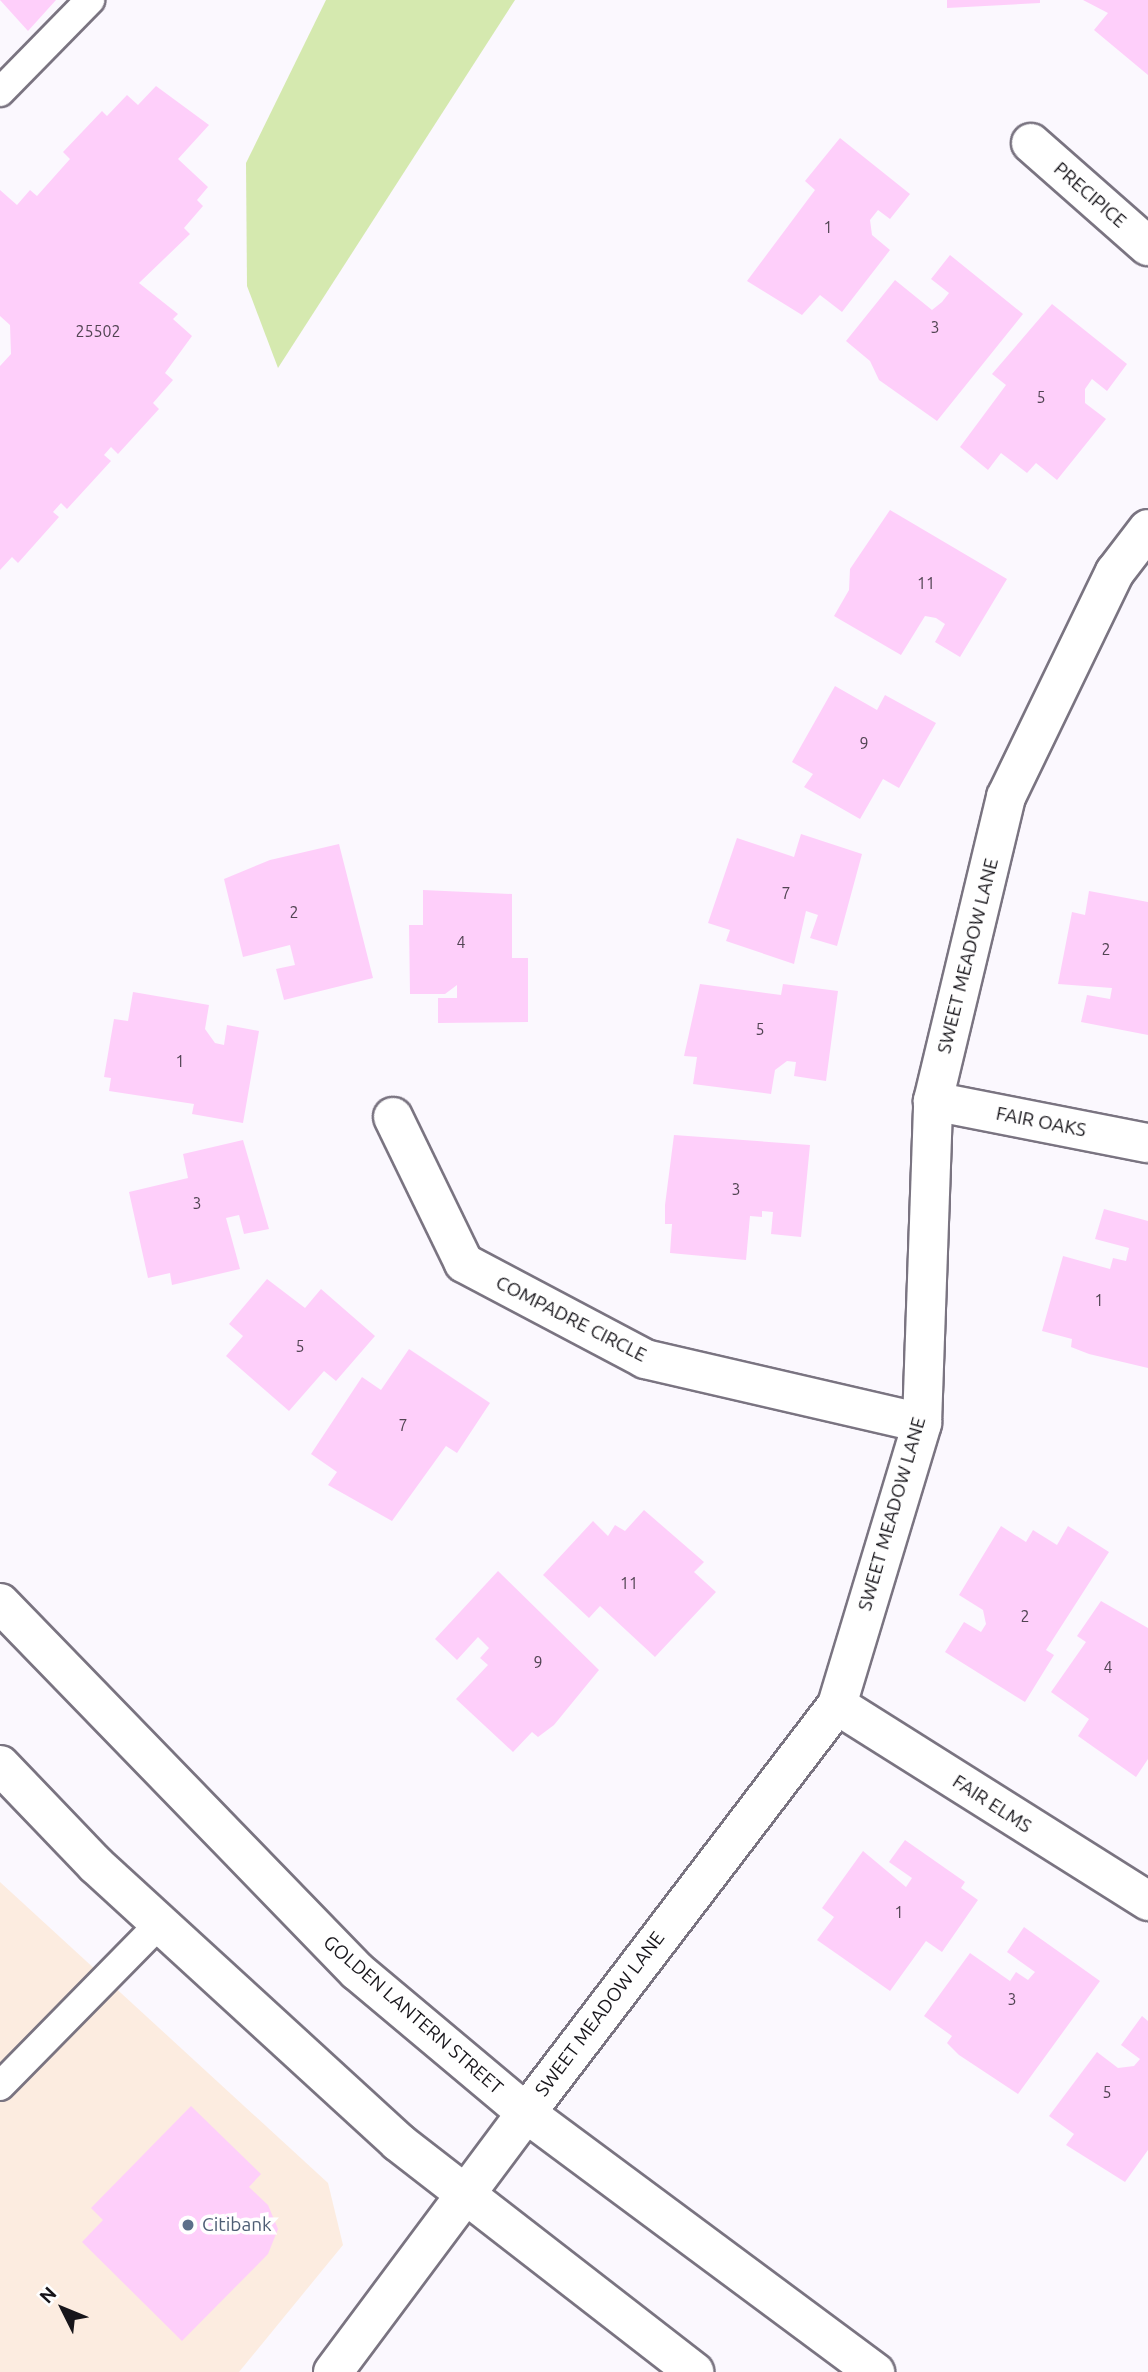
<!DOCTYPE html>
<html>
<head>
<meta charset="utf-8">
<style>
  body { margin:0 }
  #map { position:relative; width:1148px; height:2372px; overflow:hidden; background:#fbf8fe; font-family:Ubuntu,sans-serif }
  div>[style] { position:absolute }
  .commercial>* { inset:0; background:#fcece0 }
  .green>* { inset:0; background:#d5e9af }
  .building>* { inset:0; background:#fecffa }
  .roads { filter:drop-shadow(2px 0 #7a7481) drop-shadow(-2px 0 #7a7481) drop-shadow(0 2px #7a7481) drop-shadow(0 -2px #7a7481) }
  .lane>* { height:28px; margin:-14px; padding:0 14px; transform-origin:14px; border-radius:14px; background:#fff }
  .street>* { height:38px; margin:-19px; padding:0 19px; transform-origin:19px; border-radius:19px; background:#fff }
  .secondary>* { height:38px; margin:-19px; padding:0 19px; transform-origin:19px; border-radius:19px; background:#fff }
  .primary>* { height:38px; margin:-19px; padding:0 19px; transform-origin:19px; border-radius:19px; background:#fff }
  .dots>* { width:19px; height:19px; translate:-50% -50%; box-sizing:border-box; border:4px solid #fff; border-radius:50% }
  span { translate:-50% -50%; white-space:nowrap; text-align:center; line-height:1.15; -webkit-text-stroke:7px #fff; paint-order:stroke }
  .number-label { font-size:16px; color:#514452 }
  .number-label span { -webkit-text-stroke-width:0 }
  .street-label { font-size:19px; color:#17151a }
  .service-label { font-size:19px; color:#4e5e75 }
  .left { translate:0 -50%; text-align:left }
  .north { position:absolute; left:28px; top:2274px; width:70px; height:70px; -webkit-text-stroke:5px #fff; paint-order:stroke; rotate:313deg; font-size:19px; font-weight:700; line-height:28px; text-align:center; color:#17151a }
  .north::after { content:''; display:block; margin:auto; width:24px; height:32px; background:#17151a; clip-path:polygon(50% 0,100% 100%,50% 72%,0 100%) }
</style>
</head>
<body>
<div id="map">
  <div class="commercial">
    <div style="clip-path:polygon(0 1882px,328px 2183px,343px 2245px,239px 2372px,0 2372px)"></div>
  </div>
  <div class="green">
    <div style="clip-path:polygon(326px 0,515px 0,278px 368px,247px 286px,246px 163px)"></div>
  </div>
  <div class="building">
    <div style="clip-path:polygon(0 0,56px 0,28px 31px)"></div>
    <div style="clip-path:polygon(947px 0,1040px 0,1040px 3px,947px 8px)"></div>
    <div style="clip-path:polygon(1083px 0,1148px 0,1148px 75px,1094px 30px,1108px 13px)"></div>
    <div style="clip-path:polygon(156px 86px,209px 125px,178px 159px,208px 187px,197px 200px,203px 206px,184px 228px,190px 234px,139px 283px,178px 314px,173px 319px,192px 336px,165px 373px,173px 380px,153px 403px,159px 409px,118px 454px,111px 447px,104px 455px,111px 461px,67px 509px,61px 503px,53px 512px,59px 517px,18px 563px,12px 557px,0 570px,0 366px,11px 354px,10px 325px,0 316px,0 190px,17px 205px,30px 190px,37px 196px,70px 159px,63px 152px,102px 111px,107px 116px,127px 95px,138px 105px)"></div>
    <div style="clip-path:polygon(840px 138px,910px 194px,890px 219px,878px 210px,870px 220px,872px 235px,890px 250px,842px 312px,820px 295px,802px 315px,747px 281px,815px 190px,805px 181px)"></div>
    <div style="clip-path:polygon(950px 255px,1023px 314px,937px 421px,879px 380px,870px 361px,846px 341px,895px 280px,932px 310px,942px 302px,949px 293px,931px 279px)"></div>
    <div style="clip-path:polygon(1052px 304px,1127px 364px,1107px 391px,1092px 379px,1085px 389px,1085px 403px,1106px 419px,1057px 480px,1036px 463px,1027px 473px,1001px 453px,988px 470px,960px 447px,1006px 385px,992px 374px)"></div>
    <div style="clip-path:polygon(890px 510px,1007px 579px,960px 657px,935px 642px,945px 624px,936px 618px,925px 616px,901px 655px,834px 616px,849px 590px,850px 569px)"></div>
    <div style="clip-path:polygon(835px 686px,877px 710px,885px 695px,936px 723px,899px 788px,883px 779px,860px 819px,804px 787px,813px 774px,792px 762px)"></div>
    <div style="clip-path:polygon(801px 834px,862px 854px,837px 946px,810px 938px,818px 915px,806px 911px,794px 964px,726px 941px,730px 930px,708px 923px,737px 838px,794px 857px)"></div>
    <div style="clip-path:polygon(339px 844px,373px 978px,284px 1000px,276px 969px,295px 965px,290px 945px,243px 957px,224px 879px,270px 860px)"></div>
    <div style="clip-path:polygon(423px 890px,512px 894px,512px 958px,528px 958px,528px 1022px,438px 1023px,438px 998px,457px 998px,457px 985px,445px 994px,410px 994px,409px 925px,423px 925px)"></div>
    <div style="clip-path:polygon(1089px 891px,1148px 902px,1148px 1035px,1081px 1022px,1087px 995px,1110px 999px,1112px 988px,1058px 984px,1072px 912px,1085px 915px)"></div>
    <div style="clip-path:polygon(700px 984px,781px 995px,783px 984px,838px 991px,826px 1081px,794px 1076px,796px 1062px,787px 1061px,775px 1070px,771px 1094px,693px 1084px,697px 1057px,684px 1056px)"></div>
    <div style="clip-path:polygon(133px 992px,209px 1005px,205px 1029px,215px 1043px,224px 1045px,227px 1025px,259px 1031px,243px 1123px,192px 1114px,194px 1104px,109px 1091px,111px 1078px,104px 1077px,114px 1019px,128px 1021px)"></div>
    <div style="clip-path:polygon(674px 1135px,810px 1145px,801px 1237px,771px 1234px,773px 1212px,762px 1211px,762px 1217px,750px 1216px,746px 1260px,670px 1253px,672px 1224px,665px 1224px,665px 1205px)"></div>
    <div style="clip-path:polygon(243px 1140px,269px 1229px,244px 1234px,239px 1215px,226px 1218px,240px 1269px,172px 1285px,170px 1273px,148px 1278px,129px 1192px,188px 1178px,183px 1154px)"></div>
    <div style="clip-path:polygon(1104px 1209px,1148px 1221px,1148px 1368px,1089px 1354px,1071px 1347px,1072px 1339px,1042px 1331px,1063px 1256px,1110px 1269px,1113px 1258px,1126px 1261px,1129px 1248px,1095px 1239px)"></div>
    <div style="clip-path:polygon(267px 1279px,305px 1308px,321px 1289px,375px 1336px,336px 1381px,324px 1371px,289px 1411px,226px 1356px,243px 1336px,229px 1324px)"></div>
    <div style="clip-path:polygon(409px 1349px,490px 1403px,457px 1453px,446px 1446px,392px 1521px,328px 1485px,337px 1472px,311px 1454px,362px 1377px,381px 1390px)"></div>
    <div style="clip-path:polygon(644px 1510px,704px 1562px,694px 1572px,716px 1592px,655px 1657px,600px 1606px,589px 1618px,543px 1575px,593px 1521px,608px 1536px,615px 1525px,625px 1531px)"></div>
    <div style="clip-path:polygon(1001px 1526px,1026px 1542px,1033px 1530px,1057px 1545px,1068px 1526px,1109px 1552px,1046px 1650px,1054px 1655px,1025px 1702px,945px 1652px,964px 1622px,981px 1632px,986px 1624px,983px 1610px,959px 1595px)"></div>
    <div style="clip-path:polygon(498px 1571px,599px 1670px,554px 1725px,538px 1737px,532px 1732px,513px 1752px,456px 1699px,488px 1665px,480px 1658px,489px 1648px,478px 1637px,457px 1660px,435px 1639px)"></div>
    <div style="clip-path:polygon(1101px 1601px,1148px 1628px,1148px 1759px,1136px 1777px,1078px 1736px,1089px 1719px,1051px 1692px,1086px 1642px,1077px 1636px)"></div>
    <div style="clip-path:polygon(905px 1840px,965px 1882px,961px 1888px,978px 1900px,942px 1952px,926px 1941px,890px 1991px,817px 1940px,834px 1917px,822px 1908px,863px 1851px,906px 1887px,912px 1878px,889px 1862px)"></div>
    <div style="clip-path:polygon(1024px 1927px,1100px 1981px,1018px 2094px,959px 2055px,947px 2043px,952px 2036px,924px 2016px,970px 1953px,1010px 1981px,1016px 1972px,1028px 1980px,1035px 1972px,1007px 1952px)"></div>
    <div style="clip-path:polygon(1142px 2016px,1148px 2021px,1148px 2150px,1125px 2182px,1066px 2145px,1074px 2134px,1049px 2116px,1097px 2052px,1118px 2068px,1134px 2066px,1140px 2059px,1121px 2045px)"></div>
    <div style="clip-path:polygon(191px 2106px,261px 2174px,249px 2187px,268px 2205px,278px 2229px,268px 2254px,182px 2341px,82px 2242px,103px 2220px,91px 2208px)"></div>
  </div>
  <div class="roads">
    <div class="lane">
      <div style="left:0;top:92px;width:129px;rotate:-45.6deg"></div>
      <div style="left:0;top:2086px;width:227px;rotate:-45.5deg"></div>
    </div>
    <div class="street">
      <div style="left:1031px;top:143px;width:156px;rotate:41.4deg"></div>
      <div style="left:933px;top:1101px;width:219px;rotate:11.1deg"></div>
      <div style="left:393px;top:1117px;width:162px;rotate:64.1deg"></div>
      <div style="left:464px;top:1263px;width:205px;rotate:27.9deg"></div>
      <div style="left:645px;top:1359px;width:284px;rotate:13deg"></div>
      <div style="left:837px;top:1705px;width:368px;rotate:32.2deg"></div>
      <div style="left:526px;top:2113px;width:513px;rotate:-52.68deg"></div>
      <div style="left:837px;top:1705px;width:295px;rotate:-73.2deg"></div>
      <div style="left:922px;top:1423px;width:322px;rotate:-88deg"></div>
      <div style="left:933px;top:1101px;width:313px;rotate:-76.5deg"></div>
      <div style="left:1006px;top:797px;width:250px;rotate:-64.2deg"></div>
      <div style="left:1115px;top:572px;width:54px;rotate:-52.5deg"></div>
    </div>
    <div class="secondary">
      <div style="left:333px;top:2372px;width:323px;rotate:-53.3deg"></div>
    </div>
    <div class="primary">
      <div style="left:0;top:1603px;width:513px;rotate:45.87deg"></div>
      <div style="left:357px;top:1971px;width:221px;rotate:40deg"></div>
      <div style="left:526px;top:2113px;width:435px;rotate:36.6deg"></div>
      <div style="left:0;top:1765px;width:139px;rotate:46.2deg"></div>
      <div style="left:96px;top:1865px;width:410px;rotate:42.5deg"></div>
      <div style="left:398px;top:2142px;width:375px;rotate:37.8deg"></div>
    </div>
  </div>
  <div class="dots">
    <div style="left:188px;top:2225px;background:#5c6f8a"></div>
  </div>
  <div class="number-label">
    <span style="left:828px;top:227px">1</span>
    <span style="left:935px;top:327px">3</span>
    <span style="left:98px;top:331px">25502</span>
    <span style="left:1041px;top:397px">5</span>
    <span style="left:926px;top:583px">11</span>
    <span style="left:864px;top:743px">9</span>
    <span style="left:786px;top:893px">7</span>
    <span style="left:294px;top:912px">2</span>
    <span style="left:461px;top:942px">4</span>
    <span style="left:1106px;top:949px">2</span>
    <span style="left:760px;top:1029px">5</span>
    <span style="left:180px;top:1061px">1</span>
    <span style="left:736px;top:1189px">3</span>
    <span style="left:197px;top:1203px">3</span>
    <span style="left:1099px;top:1300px">1</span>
    <span style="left:300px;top:1346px">5</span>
    <span style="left:403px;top:1425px">7</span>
    <span style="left:629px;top:1583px">11</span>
    <span style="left:1025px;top:1616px">2</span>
    <span style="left:538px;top:1662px">9</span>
    <span style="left:1108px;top:1667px">4</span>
    <span style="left:899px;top:1912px">1</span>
    <span style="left:1012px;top:1999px">3</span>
    <span style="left:1107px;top:2092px">5</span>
  </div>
  <div class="street-label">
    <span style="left:1090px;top:195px;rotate:41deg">PRECIPICE</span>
    <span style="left:968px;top:956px;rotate:-76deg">SWEET MEADOW LANE</span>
    <span style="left:1041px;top:1122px;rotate:11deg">FAIR OAKS</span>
    <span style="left:571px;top:1319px;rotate:27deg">COMPADRE CIRCLE</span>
    <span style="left:892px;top:1514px;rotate:-74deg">SWEET MEADOW LANE</span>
    <span style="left:992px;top:1804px;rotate:33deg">FAIR ELMS</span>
    <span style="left:600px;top:2014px;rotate:-53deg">SWEET MEADOW LANE</span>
    <span style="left:413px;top:2015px;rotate:41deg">GOLDEN LANTERN STREET</span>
  </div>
  <div class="service-label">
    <span class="left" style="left:202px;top:2225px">Citibank</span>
  </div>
  <div class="north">N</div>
</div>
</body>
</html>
